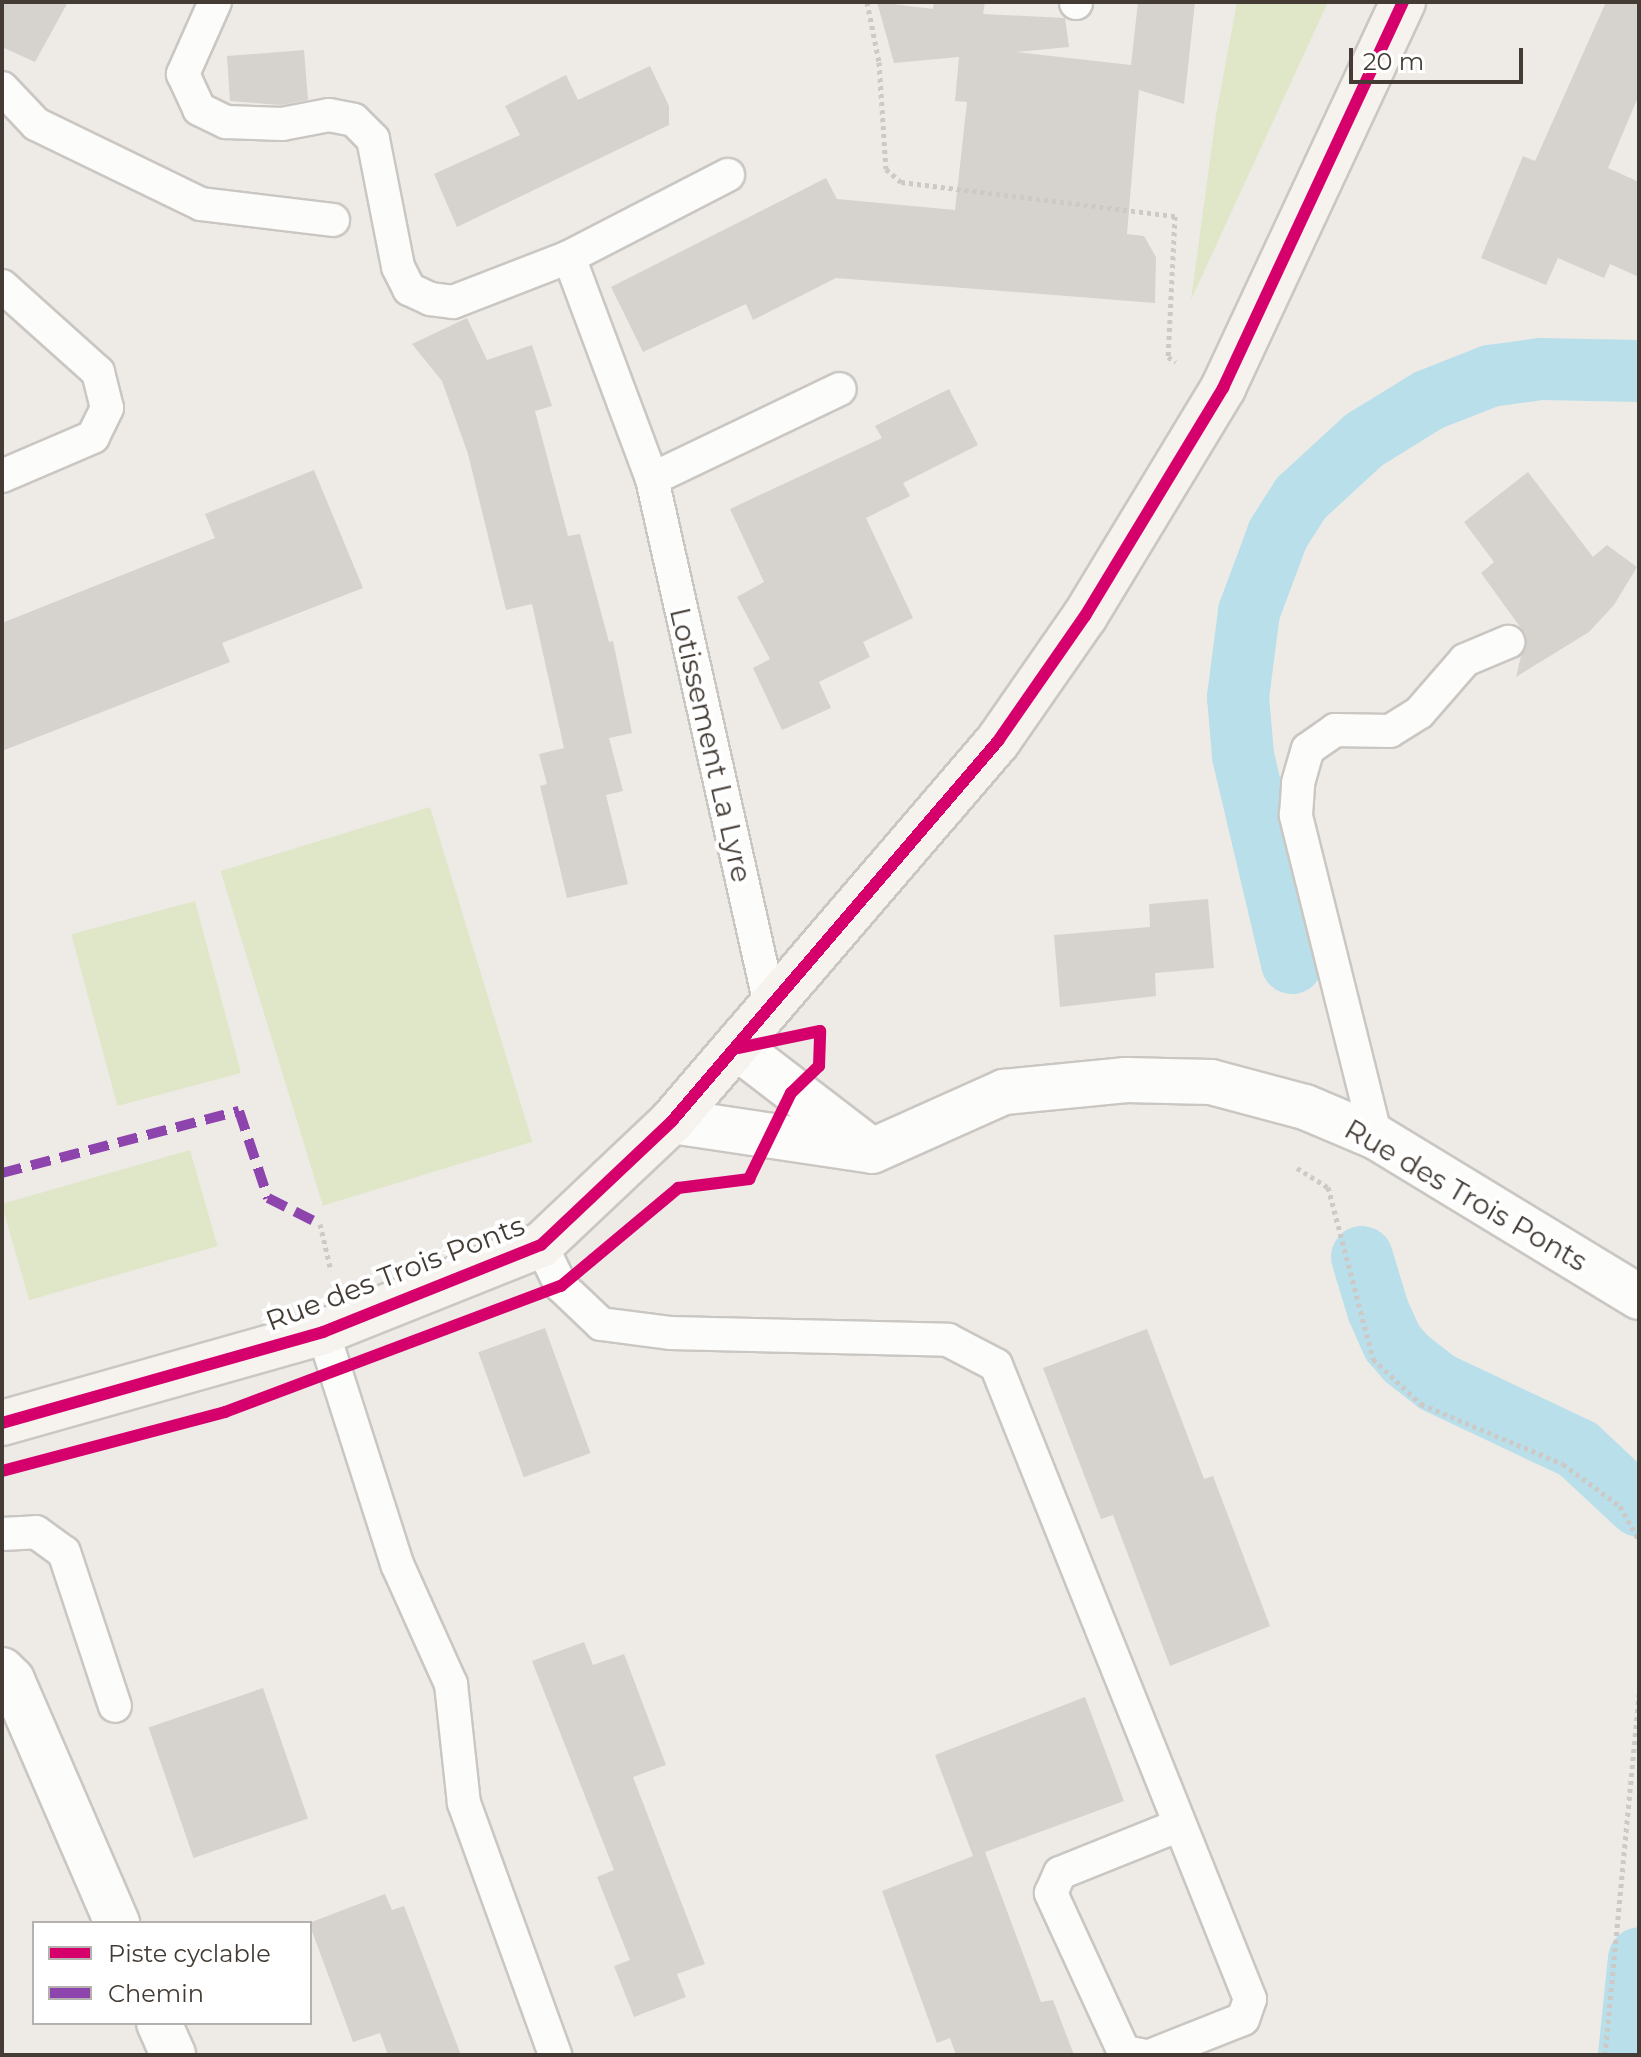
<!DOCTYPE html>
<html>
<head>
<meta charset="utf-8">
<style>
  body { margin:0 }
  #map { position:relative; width:1641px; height:2057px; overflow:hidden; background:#eeebe7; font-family:Montserrat,sans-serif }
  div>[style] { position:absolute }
  .green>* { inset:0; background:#e0e7c8; transform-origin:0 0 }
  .canal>* { height:62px; margin:-31px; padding:0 31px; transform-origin:31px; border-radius:31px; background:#b9dfea }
  .building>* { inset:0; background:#d6d2ce; transform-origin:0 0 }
  .path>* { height:5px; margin-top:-2.5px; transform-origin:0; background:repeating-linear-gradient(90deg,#ccc9c6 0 4px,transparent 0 8px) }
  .roads { filter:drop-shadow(2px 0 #cac7c3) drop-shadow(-2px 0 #cac7c3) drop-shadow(0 2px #cac7c3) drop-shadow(0 -2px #cac7c3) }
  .lane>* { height:32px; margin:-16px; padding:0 16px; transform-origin:16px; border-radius:16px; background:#fcfcfb }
  .street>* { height:44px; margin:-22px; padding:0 22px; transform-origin:22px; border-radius:22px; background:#fcfcfb }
  .secondary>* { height:44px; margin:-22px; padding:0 22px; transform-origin:22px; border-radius:22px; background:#f6f2ed }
  .quiet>* { height:10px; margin-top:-5px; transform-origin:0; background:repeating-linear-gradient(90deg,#8e44ad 0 20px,transparent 0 30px) }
  .cycleway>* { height:12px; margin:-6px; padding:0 6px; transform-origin:6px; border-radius:6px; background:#d6006c }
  span { translate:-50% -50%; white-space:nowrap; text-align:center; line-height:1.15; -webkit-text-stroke:8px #fff; paint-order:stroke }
  .street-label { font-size:28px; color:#433b34 }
  .frame { position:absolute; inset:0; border:4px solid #433b34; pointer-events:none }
  .legend { position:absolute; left:32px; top:1921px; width:280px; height:104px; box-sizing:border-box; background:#fff; border:2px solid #b4b1ae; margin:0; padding:10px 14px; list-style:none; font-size:24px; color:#433b34 }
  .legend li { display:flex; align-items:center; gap:16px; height:40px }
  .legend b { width:40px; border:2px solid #b4b1ae }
  .scale { position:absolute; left:1349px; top:48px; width:174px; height:36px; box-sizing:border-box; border:4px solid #433b34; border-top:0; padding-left:10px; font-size:24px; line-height:28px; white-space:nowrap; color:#433b34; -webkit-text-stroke:6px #fff; paint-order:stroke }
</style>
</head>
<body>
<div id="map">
  <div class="green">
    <div style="clip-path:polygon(1237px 2px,1328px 2px,1191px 300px,1216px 115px)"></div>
    <div style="left:430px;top:807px;width:350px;height:219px;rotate:73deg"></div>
    <div style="left:195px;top:901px;width:178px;height:128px;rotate:75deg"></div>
    <div style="left:190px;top:1150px;width:100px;height:196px;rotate:74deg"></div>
  </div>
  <div class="canal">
    <div style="left:1292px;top:963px;width:214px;rotate:-103.3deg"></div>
    <div style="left:1243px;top:755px;width:58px;rotate:-94.9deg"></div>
    <div style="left:1238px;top:697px;width:86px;rotate:-82.6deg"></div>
    <div style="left:1249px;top:612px;width:83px;rotate:-69.6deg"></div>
    <div style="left:1278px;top:534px;width:43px;rotate:-57.4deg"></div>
    <div style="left:1301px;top:498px;width:86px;rotate:-42.6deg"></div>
    <div style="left:1364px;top:440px;width:76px;rotate:-31.6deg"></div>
    <div style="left:1429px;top:400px;width:66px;rotate:-21.5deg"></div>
    <div style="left:1490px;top:376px;width:51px;rotate:-7.8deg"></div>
    <div style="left:1541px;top:369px;width:98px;rotate:1.2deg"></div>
    <div style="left:1362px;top:1257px;width:55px;rotate:73.2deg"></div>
    <div style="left:1378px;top:1310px;width:36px;rotate:66deg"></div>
    <div style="left:1393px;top:1343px;width:21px;rotate:49deg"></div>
    <div style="left:1407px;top:1359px;width:37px;rotate:38deg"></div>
    <div style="left:1436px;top:1382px;width:157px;rotate:25.3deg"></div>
    <div style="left:1578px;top:1449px;width:83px;rotate:43.1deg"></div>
    <div style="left:1629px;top:2055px;width:97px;rotate:-84.1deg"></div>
  </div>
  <div class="building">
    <div style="clip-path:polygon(2px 2px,68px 2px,35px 62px,2px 47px)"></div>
    <div style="clip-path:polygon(877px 2px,933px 9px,934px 2px,985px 2px,983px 14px,1065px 18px,1069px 47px,1015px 52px,1131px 65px,1138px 2px,1195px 2px,1184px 104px,1139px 90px,1127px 234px,1144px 236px,1156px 257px,1155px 303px,836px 278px,753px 320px,746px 304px,643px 352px,611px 287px,826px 178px,837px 199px,955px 210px,967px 102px,955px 101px,959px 57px,894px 63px)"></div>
    <div style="clip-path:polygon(1606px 2px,1639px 2px,1639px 95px,1608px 168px,1639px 182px,1639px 277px,1610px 264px,1604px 278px,1558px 258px,1546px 285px,1481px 258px,1523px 156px,1535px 161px)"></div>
    <div style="clip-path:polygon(304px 50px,308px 100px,281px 105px,230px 101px,227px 56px)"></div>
    <div style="clip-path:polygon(650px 66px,669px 106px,669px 125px,457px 227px,434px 174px,520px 135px,505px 106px,566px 75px,578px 100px)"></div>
    <div style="clip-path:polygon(467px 318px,487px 360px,532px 345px,552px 406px,535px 411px,568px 536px,580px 534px,609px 642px,613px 641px,632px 733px,609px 738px,623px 791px,606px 795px,628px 884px,567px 898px,540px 786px,547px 784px,539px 754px,564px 748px,532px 604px,506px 610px,468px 454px,442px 381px,412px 344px)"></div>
    <div style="clip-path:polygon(949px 389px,978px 445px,903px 483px,910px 496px,866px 518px,913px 618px,863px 642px,870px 657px,819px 682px,831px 708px,782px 730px,753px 668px,770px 659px,737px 597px,764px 582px,730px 509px,882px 438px,875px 426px)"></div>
    <div style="clip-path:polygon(314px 470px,363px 588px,222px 643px,230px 662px,2px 751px,2px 623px,215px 538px,205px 514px)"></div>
    <div style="clip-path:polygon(1528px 472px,1593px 557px,1607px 545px,1637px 567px,1614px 605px,1589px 632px,1516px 677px,1526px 635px,1481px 573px,1494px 562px,1464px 522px)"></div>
    <div style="clip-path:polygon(1208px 899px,1214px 968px,1155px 973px,1156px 996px,1060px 1007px,1054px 935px,1150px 927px,1149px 904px)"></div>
    <div style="left:545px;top:1328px;width:133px;height:71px;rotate:70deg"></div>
    <div style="clip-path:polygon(1147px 1329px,1204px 1479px,1213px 1476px,1270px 1626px,1170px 1666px,1113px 1515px,1101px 1519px,1043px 1368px)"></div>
    <div style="clip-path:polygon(584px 1642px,593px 1665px,624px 1654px,666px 1765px,633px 1777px,705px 1964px,677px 1974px,686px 1997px,634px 2017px,614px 1966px,630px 1960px,597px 1877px,614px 1870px,532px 1661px)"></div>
    <div style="left:263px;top:1688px;width:138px;height:121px;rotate:71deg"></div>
    <div style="clip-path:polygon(1085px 1697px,1124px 1801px,985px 1852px,1041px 2002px,1053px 2000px,1074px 2055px,956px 2055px,950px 2038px,937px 2043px,882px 1891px,973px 1856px,935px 1755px)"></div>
    <div style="clip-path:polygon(385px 1894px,392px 1910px,404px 1906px,461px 2055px,388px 2055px,380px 2033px,353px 2042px,309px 1923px)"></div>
  </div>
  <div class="path">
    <div style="left:867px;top:2px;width:61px;rotate:78.7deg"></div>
    <div style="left:879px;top:62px;width:107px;rotate:86.3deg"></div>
    <div style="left:886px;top:169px;width:20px;rotate:41deg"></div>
    <div style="left:901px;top:182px;width:276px;rotate:7.1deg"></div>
    <div style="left:1175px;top:216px;width:141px;rotate:92.8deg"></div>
    <div style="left:1168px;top:357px;width:9px;rotate:32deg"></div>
    <div style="left:1297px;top:1168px;width:36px;rotate:32deg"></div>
    <div style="left:1328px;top:1187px;width:178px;rotate:75.3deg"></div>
    <div style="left:1373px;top:1359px;width:66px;rotate:43.2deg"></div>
    <div style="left:1421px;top:1404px;width:154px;rotate:22.9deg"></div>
    <div style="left:1563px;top:1464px;width:71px;rotate:36.4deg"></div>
    <div style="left:1620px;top:1506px;width:39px;rotate:61deg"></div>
    <div style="left:320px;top:1224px;width:48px;rotate:76.8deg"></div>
    <div style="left:1605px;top:2055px;width:363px;rotate:-84.6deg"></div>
  </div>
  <div class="roads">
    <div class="lane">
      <div style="left:215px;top:2px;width:79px;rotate:114deg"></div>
      <div style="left:183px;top:74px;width:38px;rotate:65deg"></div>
      <div style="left:199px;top:109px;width:30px;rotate:26deg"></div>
      <div style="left:226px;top:122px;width:56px;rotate:2deg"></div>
      <div style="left:282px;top:124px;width:48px;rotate:-10.8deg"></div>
      <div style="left:329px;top:115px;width:25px;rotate:11deg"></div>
      <div style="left:354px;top:120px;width:27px;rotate:45deg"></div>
      <div style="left:373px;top:139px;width:130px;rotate:78.9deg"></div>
      <div style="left:398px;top:267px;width:25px;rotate:63deg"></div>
      <div style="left:409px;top:289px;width:23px;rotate:25deg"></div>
      <div style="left:430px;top:299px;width:23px;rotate:7deg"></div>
      <div style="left:453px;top:302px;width:124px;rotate:-21.2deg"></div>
      <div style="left:569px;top:257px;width:179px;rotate:-27.3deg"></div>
      <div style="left:1076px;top:3px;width:1px;rotate:-90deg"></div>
      <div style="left:2px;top:88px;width:50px;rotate:46.6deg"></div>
      <div style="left:36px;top:124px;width:183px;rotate:25.9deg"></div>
      <div style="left:201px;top:204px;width:133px;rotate:6.9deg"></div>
      <div style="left:569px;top:257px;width:237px;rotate:69.5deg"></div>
      <div style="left:2px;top:286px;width:129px;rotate:41.9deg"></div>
      <div style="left:98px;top:372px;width:37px;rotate:76deg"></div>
      <div style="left:107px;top:408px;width:32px;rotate:116deg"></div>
      <div style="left:93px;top:437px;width:99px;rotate:156.8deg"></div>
      <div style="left:771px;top:1009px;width:543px;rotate:-102.65deg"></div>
      <div style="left:652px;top:479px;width:208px;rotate:-25.6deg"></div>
      <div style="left:1376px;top:1137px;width:332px;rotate:-104deg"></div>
      <div style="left:1296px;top:815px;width:32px;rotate:-86deg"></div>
      <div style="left:1298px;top:783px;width:35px;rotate:-74deg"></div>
      <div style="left:1308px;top:749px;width:33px;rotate:-35deg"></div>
      <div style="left:1335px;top:730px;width:55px;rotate:1deg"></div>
      <div style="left:1390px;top:731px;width:34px;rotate:-32deg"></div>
      <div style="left:1419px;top:713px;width:70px;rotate:-49deg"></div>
      <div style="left:1465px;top:660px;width:47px;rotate:-22.7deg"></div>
      <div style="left:541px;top:1245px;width:46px;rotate:64deg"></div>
      <div style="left:561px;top:1286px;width:55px;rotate:43.5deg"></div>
      <div style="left:601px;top:1324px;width:71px;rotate:7.3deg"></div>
      <div style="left:671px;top:1333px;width:277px;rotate:1.4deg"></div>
      <div style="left:948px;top:1340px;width:54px;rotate:27.5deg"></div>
      <div style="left:996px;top:1365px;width:683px;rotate:68.17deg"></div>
      <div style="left:1250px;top:1999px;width:21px;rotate:109deg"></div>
      <div style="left:1243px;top:2019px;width:98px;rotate:158.4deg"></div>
      <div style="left:323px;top:1332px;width:244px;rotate:72.3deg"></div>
      <div style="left:397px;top:1564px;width:132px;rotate:65.8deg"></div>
      <div style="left:451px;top:1684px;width:120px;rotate:83.8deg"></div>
      <div style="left:464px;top:1803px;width:268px;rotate:70.1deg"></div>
      <div style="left:2px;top:1534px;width:34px;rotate:-3deg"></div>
      <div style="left:36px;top:1532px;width:34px;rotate:36deg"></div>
      <div style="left:64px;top:1552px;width:162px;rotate:71.7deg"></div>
      <div style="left:1141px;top:2055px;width:17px;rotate:-170deg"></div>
      <div style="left:1124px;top:2052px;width:175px;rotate:-114.7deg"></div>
      <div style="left:1051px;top:1893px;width:22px;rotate:-66deg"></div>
      <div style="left:1060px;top:1873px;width:126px;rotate:-21.9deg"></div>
    </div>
    <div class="street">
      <div style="left:738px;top:1048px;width:163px;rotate:37.5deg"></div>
      <div style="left:672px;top:1121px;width:202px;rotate:8.5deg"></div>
      <div style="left:872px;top:1151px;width:145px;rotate:-24.1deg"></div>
      <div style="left:1004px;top:1092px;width:123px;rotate:-5.6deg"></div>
      <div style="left:1126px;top:1080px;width:85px;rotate:1.3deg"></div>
      <div style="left:1211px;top:1082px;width:97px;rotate:14.9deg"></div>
      <div style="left:1305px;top:1107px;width:77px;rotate:22.9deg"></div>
      <div style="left:1376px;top:1137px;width:308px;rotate:31.3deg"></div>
      <div style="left:2px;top:1670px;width:14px;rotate:45deg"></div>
      <div style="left:12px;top:1680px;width:265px;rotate:66.6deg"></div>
      <div style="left:159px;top:2023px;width:35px;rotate:66deg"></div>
    </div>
    <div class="secondary">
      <div style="left:2px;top:1423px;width:334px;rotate:-15.8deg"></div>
      <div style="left:323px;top:1332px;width:235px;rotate:-21.8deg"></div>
      <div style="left:541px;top:1245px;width:180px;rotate:-43.4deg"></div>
      <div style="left:672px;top:1121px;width:501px;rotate:-49.37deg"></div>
      <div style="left:998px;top:741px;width:152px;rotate:-55.2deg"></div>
      <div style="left:1085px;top:616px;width:267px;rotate:-58.8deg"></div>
      <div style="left:1223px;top:388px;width:426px;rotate:-65deg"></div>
    </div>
  </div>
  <div class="quiet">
    <div style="left:2px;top:1173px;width:245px;rotate:-14.7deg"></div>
    <div style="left:239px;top:1111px;width:92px;rotate:71.6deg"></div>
    <div style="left:268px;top:1198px;width:58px;rotate:26.6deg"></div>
  </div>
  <div class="cycleway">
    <div style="left:2px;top:1423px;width:334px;rotate:-15.8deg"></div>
    <div style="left:323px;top:1332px;width:235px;rotate:-21.8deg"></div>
    <div style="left:541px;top:1245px;width:180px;rotate:-43.4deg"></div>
    <div style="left:672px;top:1121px;width:501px;rotate:-49.37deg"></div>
    <div style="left:998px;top:741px;width:152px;rotate:-55.2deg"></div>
    <div style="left:1085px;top:616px;width:267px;rotate:-58.8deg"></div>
    <div style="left:1223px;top:388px;width:426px;rotate:-65deg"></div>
    <div style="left:2px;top:1471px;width:231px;rotate:-14.8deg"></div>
    <div style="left:225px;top:1412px;width:359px;rotate:-20.6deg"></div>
    <div style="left:561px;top:1286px;width:153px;rotate:-39.9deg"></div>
    <div style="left:678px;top:1188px;width:72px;rotate:-7.2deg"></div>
    <div style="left:749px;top:1179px;width:96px;rotate:-64deg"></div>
    <div style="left:791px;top:1093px;width:39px;rotate:-44deg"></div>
    <div style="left:819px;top:1066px;width:35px;rotate:-88deg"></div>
    <div style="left:820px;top:1031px;width:84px;rotate:168.3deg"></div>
  </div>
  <div class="street-label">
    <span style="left:711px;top:745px;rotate:77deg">Lotissement La Lyre</span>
    <span style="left:1466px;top:1195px;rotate:30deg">Rue des Trois Ponts</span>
    <span style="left:395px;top:1273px;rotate:-21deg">Rue des Trois Ponts</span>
  </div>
  <div class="frame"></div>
  <ul class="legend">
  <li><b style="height:10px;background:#d6006c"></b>Piste cyclable</li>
  <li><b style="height:10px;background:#8e44ad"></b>Chemin</li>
  </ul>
  <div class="scale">20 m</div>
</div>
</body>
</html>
